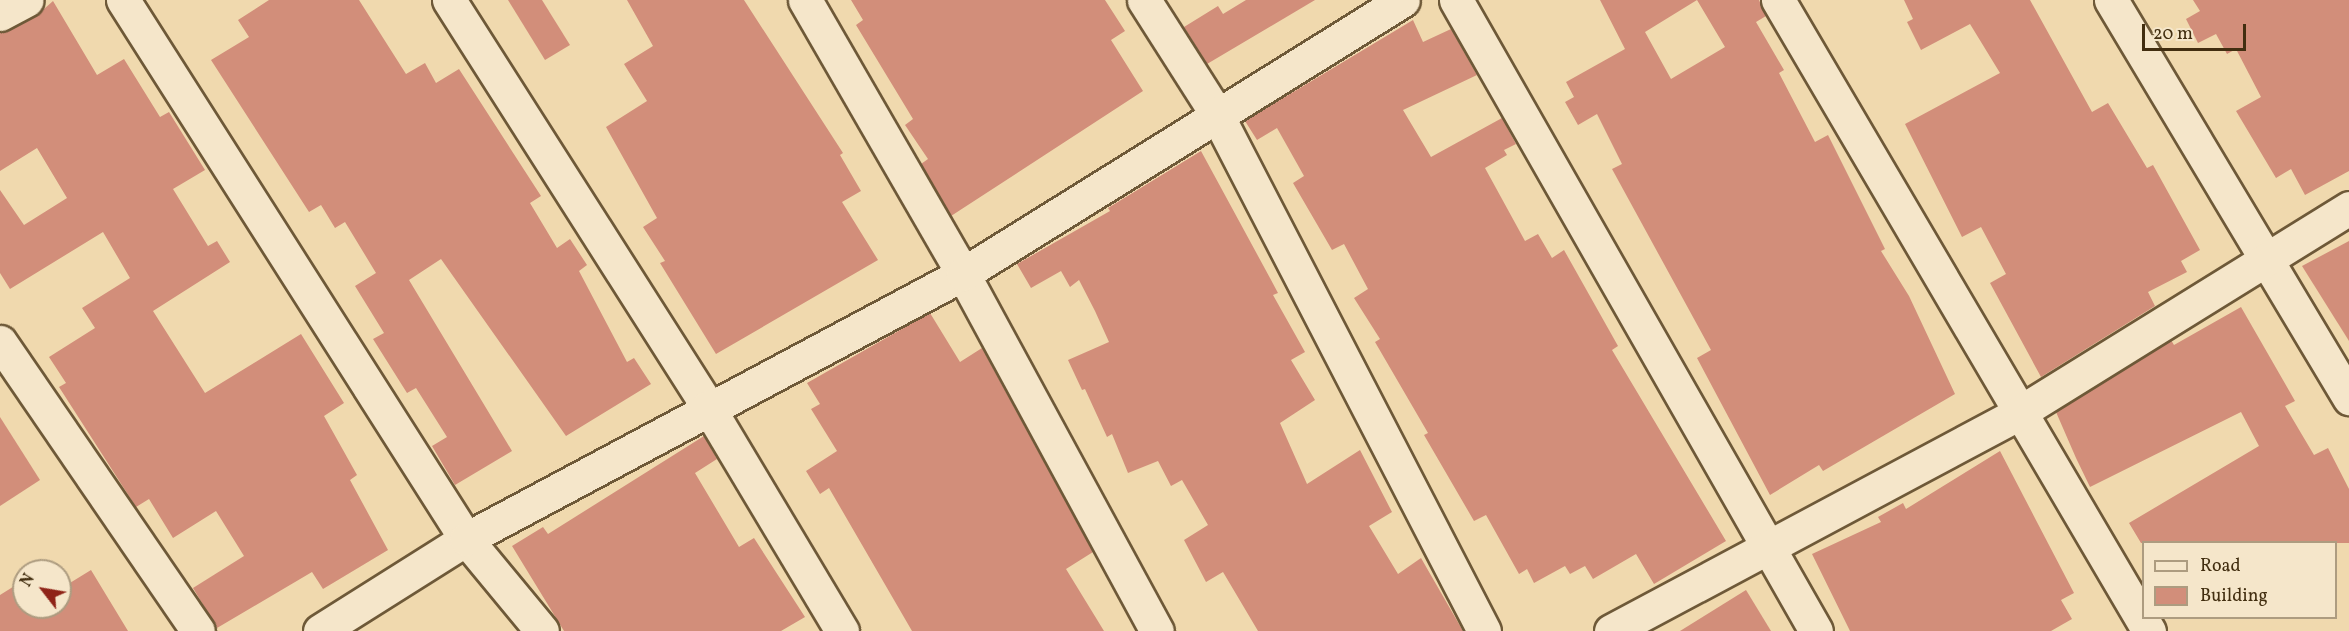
<!DOCTYPE html>
<html>
<head>
<meta charset="utf-8">
<style>
  body { margin:0 }
  #map { position:relative; width:2349px; height:631px; overflow:hidden; background:#f0d9ae; font-family:Vollkorn,serif }
  div>[style] { position:absolute }
  .building>* { inset:0; background:#d28e7a }
  .roads { filter:drop-shadow(2px 0 #6e5938) drop-shadow(-2px 0 #6e5938) drop-shadow(0 2px #6e5938) drop-shadow(0 -2px #6e5938) }
  .minor>* { height:33px; margin:-16.5px; padding:0 16.5px; transform-origin:16.5px; border-radius:16.5px; background:#f5e6ca }
  span { translate:-50% -50%; white-space:nowrap; text-align:center; line-height:1.15; -webkit-text-stroke:5px #f5e6ca; paint-order:stroke }
  .legend { position:absolute; left:2142px; top:541px; width:195px; height:78px; box-sizing:border-box; background:#f5e6ca; border:2px solid #ad9c80; margin:0; padding:8px 10px; list-style:none; font-size:18px; color:#422e10 }
  .legend li { display:flex; align-items:center; gap:12px; height:30px }
  .legend b { width:30px; border:2px solid #ad9c80 }
  .north { position:absolute; left:12px; top:559px; width:60px; height:60px; box-sizing:border-box; background:#f5e6ca; border:2px solid #ad9c80; border-radius:50%; rotate:301deg; font-size:16px; font-weight:700; line-height:24px; text-align:center; color:#422e10 }
  .north::after { content:''; display:block; margin:auto; width:21px; height:27px; background:#8f2418; clip-path:polygon(50% 0,100% 100%,50% 72%,0 100%) }
  .scale { position:absolute; left:2142px; top:24px; width:104px; height:27px; box-sizing:border-box; border:3px solid #422e10; border-top:0; padding-left:8px; font-size:18px; line-height:21px; white-space:nowrap; color:#422e10; -webkit-text-stroke:4px #f5e6ca; paint-order:stroke }
</style>
</head>
<body>
<div id="map">
  <div class="building">
    <div style="clip-path:polygon(269px 0,359px 0,406px 74px,425px 63px,436px 83px,459px 69px,541px 196px,530px 203px,557px 248px,570px 239px,587px 265px,579px 271px,627px 362px,634px 358px,651px 384px,566px 436px,441px 259px,409px 280px,512px 451px,455px 485px,432px 446px,447px 437px,416px 388px,407px 393px,373px 339px,384px 333px,355px 286px,376px 273px,345px 222px,335px 228px,321px 205px,309px 212px,211px 60px,249px 37px,238px 20px)"></div>
    <div style="clip-path:polygon(508px 0,542px 0,570px 45px,545px 60px)"></div>
    <div style="clip-path:polygon(627px 0,744px 0,843px 153px,840px 155px,861px 191px,842px 202px,878px 260px,716px 354px,660px 263px,665px 261px,643px 227px,657px 218px,606px 127px,647px 101px,624px 64px,653px 46px)"></div>
    <div style="clip-path:polygon(851px 0,1105px 0,1125px 31px,1111px 40px,1143px 91px,951px 216px,921px 164px,928px 159px,905px 125px,913px 119px,856px 25px,863px 20px)"></div>
    <div style="clip-path:polygon(1246px 0,1315px 0,1207px 64px,1184px 27px,1218px 6px,1223px 14px)"></div>
    <div style="clip-path:polygon(evenodd,1600px 0,1759px 0,1766px 16px,1756px 22px,1784px 70px,1779px 73px,1815px 142px,1828px 135px,1885px 249px,1881px 251px,1909px 296px,1955px 394px,1823px 471px,1819px 465px,1770px 495px,1697px 358px,1711px 350px,1612px 169px,1622px 164px,1597px 114px,1578px 125px,1565px 102px,1574px 97px,1566px 82px,1625px 49px,1600px 0,1697px 0,1725px 47px,1671px 79px,1645px 32px,1697px 0)"></div>
    <div style="clip-path:polygon(1904px 0,2030px 0,2092px 112px,2108px 103px,2147px 168px,2153px 165px,2200px 250px,2181px 261px,2187px 272px,2148px 292px,2155px 306px,2041px 377px,1990px 283px,2006px 274px,1981px 227px,1962px 237px,1905px 124px,2000px 73px,1970px 24px,1921px 50px,1907px 22px,1913px 19px)"></div>
    <div style="clip-path:polygon(2193px 0,2349px 0,2349px 171px,2305px 195px,2291px 169px,2276px 178px,2236px 111px,2261px 97px,2236px 49px,2227px 54px,2216px 34px,2198px 43px,2186px 19px,2200px 11px)"></div>
    <div style="clip-path:polygon(53px 1px,97px 75px,124px 59px,160px 117px,169px 112px,205px 170px,173px 189px,208px 246px,217px 241px,230px 262px,153px 311px,205px 393px,301px 334px,344px 403px,324px 416px,357px 475px,350px 480px,388px 550px,323px 589px,312px 572px,217px 628px,193px 588px,244px 556px,216px 511px,173px 538px,149px 499px,136px 507px,59px 387px,66px 383px,49px 357px,95px 328px,82px 308px,130px 278px,103px 232px,10px 289px,0 273px,0 190px,24px 225px,67px 198px,37px 148px,0 171px,0 33px,35px 17px)"></div>
    <div style="clip-path:polygon(1413px 20px,1423px 42px,1451px 29px,1477px 75px,1403px 110px,1431px 157px,1502px 118px,1516px 144px,1504px 150px,1507px 155px,1485px 168px,1525px 241px,1538px 234px,1552px 258px,1564px 250px,1618px 346px,1612px 350px,1726px 541px,1654px 584px,1636px 554px,1593px 579px,1585px 566px,1570px 574px,1565px 566px,1534px 583px,1527px 569px,1519px 574px,1486px 515px,1474px 521px,1424px 435px,1428px 433px,1375px 342px,1380px 339px,1354px 298px,1368px 289px,1344px 244px,1332px 250px,1293px 183px,1304px 176px,1277px 128px,1257px 140px,1245px 121px)"></div>
    <div style="clip-path:polygon(1201px 151px,1270px 278px,1278px 293px,1273px 295px,1305px 352px,1291px 360px,1315px 400px,1280px 423px,1307px 484px,1360px 450px,1392px 512px,1369px 526px,1398px 574px,1421px 558px,1463px 631px,1258px 631px,1223px 572px,1206px 582px,1184px 540px,1208px 525px,1182px 480px,1171px 486px,1158px 461px,1128px 473px,1112px 434px,1107px 437px,1085px 389px,1082px 390px,1068px 360px,1109px 342px,1095px 311px,1079px 280px,1070px 287px,1061px 271px,1031px 288px,1017px 264px,1110px 211px,1108px 208px)"></div>
    <div style="clip-path:polygon(2349px 241px,2349px 341px,2302px 266px)"></div>
    <div style="clip-path:polygon(2241px 307px,2295px 401px,2285px 406px,2314px 455px,2328px 448px,2349px 489px,2349px 543px,2141px 543px,2129px 523px,2259px 446px,2241px 412px,2090px 487px,2076px 458px,2056px 412px,2171px 340px,2174px 345px)"></div>
    <div style="clip-path:polygon(930px 313px,960px 362px,982px 348px,1093px 552px,1066px 569px,1104px 631px,912px 631px,829px 488px,820px 494px,806px 471px,837px 451px,811px 409px,820px 404px,807px 383px)"></div>
    <div style="clip-path:polygon(0 417px,40px 480px,0 506px)"></div>
    <div style="clip-path:polygon(704px 436px,717px 459px,695px 473px,739px 547px,754px 538px,805px 617px,781px 631px,564px 631px,512px 546px,543px 527px,548px 534px)"></div>
    <div style="clip-path:polygon(2000px 451px,2074px 593px,2061px 600px,2072px 619px,2051px 631px,1850px 631px,1812px 554px,1881px 522px,1878px 517px,1903px 503px,1906px 509px)"></div>
    <div style="clip-path:polygon(91px 570px,128px 631px,0 631px,0 595px,24px 580px,24px 607px,60px 607px,60px 577px,65px 586px)"></div>
    <div style="clip-path:polygon(1746px 590px,1771px 631px,1680px 631px)"></div>
  </div>
  <div class="roads">
    <div class="minor">
      <div style="left:123px;top:0;width:639px;rotate:57.53deg"></div>
      <div style="left:466px;top:539px;width:119px;rotate:50.4deg"></div>
      <div style="left:449px;top:0;width:482px;rotate:57.5deg"></div>
      <div style="left:708px;top:407px;width:261px;rotate:59.1deg"></div>
      <div style="left:805px;top:0;width:316px;rotate:60deg"></div>
      <div style="left:963px;top:274px;width:406px;rotate:61.5deg"></div>
      <div style="left:1144px;top:0;width:134px;rotate:57.5deg"></div>
      <div style="left:1216px;top:113px;width:583px;rotate:62.64deg"></div>
      <div style="left:1456px;top:0;width:726px;rotate:60.29deg"></div>
      <div style="left:1778px;top:0;width:732px;rotate:59.55deg"></div>
      <div style="left:2111px;top:0;width:464px;rotate:59.1deg"></div>
      <div style="left:0;top:14px;width:30px;rotate:-28deg"></div>
      <div style="left:0;top:342px;width:350px;rotate:55.6deg"></div>
      <div style="left:320px;top:631px;width:173px;rotate:-32.2deg"></div>
      <div style="left:466px;top:539px;width:563px;rotate:-28.07deg"></div>
      <div style="left:963px;top:274px;width:518px;rotate:-31.91deg"></div>
      <div style="left:1611px;top:631px;width:460px;rotate:-28.1deg"></div>
      <div style="left:2017px;top:414px;width:391px;rotate:-31.8deg"></div>
    </div>
  </div>
  <ul class="legend">
  <li><b style="height:8px;background:#f5e6ca"></b>Road</li>
  <li><b style="height:16px;background:#d28e7a"></b>Building</li>
  </ul>
  <div class="north">N</div>
  <div class="scale">20 m</div>
</div>
</body>
</html>
